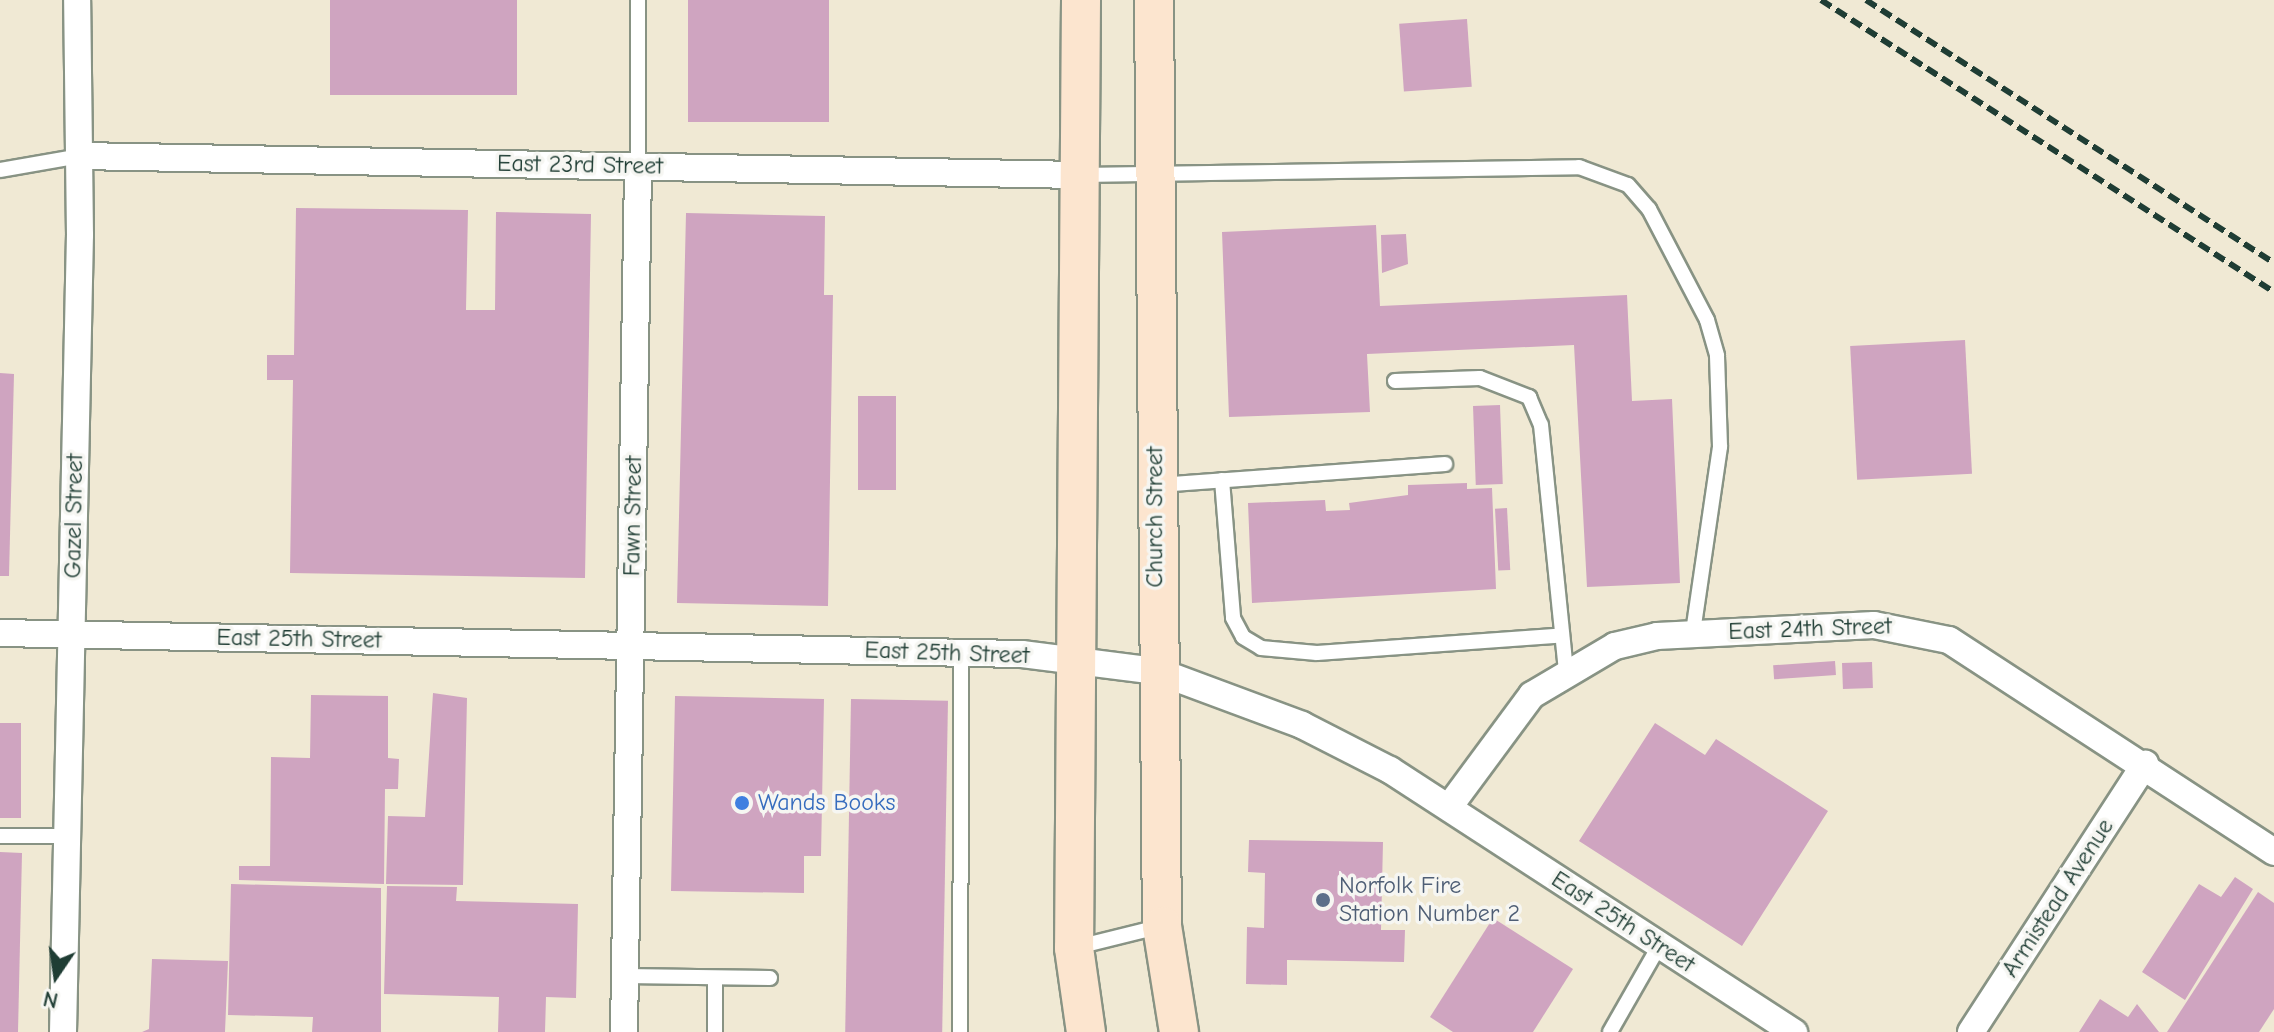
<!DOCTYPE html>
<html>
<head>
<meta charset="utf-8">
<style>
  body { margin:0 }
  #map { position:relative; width:2274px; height:1032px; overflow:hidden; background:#f0e9d4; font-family:"Comic Neue",sans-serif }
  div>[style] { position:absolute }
  .building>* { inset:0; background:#cfa4c0; transform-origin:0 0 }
  .roads { filter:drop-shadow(2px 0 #889384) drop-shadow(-2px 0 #889384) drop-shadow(0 2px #889384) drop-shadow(0 -2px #889384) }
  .lane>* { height:14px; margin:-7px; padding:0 7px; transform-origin:7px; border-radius:7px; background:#fff }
  .street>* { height:26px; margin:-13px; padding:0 13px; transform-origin:13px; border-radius:13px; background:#fff }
  .secondary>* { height:38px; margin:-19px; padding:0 19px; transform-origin:19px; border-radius:19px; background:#fce5cf }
  .rail>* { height:6px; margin-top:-3px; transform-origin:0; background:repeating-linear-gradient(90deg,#1f3d34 0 12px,transparent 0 18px) }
  .dots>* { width:22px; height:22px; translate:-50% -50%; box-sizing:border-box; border:4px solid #f6f6f2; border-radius:50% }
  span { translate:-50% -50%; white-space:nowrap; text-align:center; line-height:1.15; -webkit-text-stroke:7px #f6f6f2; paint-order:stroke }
  .street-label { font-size:24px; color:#1f3d34 }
  .shop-label { font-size:24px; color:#366cbe }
  .left { translate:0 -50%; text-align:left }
  .service-label { font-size:24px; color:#4e5e75 }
  .north { position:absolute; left:16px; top:936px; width:80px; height:80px; -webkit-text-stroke:6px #f6f6f2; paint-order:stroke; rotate:193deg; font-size:22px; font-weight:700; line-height:32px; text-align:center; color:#1f3d34 }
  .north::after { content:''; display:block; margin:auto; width:28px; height:36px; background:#1f3d34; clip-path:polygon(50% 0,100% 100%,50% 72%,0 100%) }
</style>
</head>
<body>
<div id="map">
  <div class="building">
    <div style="left:330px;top:0;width:187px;height:95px"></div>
    <div style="left:688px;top:0;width:141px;height:122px"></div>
    <div style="left:1467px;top:19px;width:68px;height:68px;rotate:86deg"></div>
    <div style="clip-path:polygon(296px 208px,468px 210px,466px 310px,495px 310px,496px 212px,591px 214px,585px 578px,290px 573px,293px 380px,267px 380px,267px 355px,294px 355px)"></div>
    <div style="clip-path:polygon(686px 213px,825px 216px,824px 295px,833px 295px,828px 606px,677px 603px)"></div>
    <div style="clip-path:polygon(1376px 225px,1380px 306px,1627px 295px,1632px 401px,1672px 399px,1680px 583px,1587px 587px,1574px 345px,1367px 354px,1370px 412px,1229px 417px,1222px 232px)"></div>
    <div style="clip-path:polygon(1406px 234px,1408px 264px,1382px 273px,1381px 235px)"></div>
    <div style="left:1965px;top:340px;width:134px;height:115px;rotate:87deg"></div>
    <div style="clip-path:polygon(0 373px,14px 374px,9px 576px,0 576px)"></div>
    <div style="left:858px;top:396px;width:38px;height:94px"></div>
    <div style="left:1500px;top:405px;width:79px;height:27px;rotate:88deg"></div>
    <div style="clip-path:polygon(1467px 483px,1467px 489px,1492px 488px,1496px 589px,1252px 603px,1248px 503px,1325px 500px,1326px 511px,1350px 510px,1349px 503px,1408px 495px,1408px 485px)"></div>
    <div style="left:1507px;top:508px;width:62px;height:12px;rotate:87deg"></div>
    <div style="left:1835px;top:661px;width:14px;height:62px;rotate:86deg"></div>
    <div style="left:1872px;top:662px;width:26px;height:30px;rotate:88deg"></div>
    <div style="clip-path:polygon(433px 693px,467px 698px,463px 885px,386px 884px,388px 816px,425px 817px)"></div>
    <div style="clip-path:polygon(311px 695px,388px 696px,388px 758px,399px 759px,398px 789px,385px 789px,384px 884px,239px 880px,239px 866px,270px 866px,271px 757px,310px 758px)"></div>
    <div style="clip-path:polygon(675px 696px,824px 699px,821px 856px,804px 856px,804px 893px,671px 891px)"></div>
    <div style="left:851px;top:699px;width:97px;height:333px;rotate:1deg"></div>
    <div style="left:0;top:723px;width:21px;height:95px"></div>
    <div style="clip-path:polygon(1655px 723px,1705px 755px,1716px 739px,1828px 811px,1742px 946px,1579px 841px)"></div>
    <div style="clip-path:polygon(1249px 840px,1383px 842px,1381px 930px,1405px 930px,1404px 962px,1287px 960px,1287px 985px,1246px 984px,1247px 927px,1264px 928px,1265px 873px,1248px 872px)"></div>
    <div style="clip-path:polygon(0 852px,22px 853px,18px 1032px,0 1032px)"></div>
    <div style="clip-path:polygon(2235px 877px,2253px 889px,2185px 1000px,2142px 972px,2199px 884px,2221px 897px)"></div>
    <div style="clip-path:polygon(231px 884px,381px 888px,381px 1032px,312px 1032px,313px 1017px,228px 1015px)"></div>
    <div style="clip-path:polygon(387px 886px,457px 887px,456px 901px,578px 904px,576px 998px,546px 997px,545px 1032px,498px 1032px,499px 997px,384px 994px)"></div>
    <div style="clip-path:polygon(2258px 892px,2274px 903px,2274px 1009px,2259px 1032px,2167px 1032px)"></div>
    <div style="clip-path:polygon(1493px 918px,1573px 969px,1533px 1032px,1453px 1032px,1430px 1017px)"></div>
    <div style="clip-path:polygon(152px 959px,228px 961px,225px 1032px,142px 1032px,149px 1029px)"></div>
    <div style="clip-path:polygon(2100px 999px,2128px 1017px,2137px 1004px,2159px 1032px,2079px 1032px)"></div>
  </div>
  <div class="roads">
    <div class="lane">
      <div style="left:638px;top:0;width:166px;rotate:90deg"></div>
      <div style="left:0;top:170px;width:81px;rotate:-9.9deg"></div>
      <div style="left:1082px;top:175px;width:497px;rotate:-0.9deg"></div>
      <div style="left:1579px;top:167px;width:52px;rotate:20.2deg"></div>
      <div style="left:1628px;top:185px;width:32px;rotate:49deg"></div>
      <div style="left:1649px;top:209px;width:125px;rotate:62.4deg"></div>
      <div style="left:1707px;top:320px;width:37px;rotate:74deg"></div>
      <div style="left:1717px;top:356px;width:91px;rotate:88.1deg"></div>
      <div style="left:1720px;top:447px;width:188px;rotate:98.3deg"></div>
      <div style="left:1395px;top:381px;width:85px;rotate:-2deg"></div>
      <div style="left:1480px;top:378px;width:53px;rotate:21.2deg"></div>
      <div style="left:1529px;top:397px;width:30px;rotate:67deg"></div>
      <div style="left:1541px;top:425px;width:247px;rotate:84.2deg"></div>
      <div style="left:1222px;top:480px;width:138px;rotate:85.4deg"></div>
      <div style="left:1233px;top:618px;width:21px;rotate:62deg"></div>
      <div style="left:1243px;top:637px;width:21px;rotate:31deg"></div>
      <div style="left:1261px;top:648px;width:56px;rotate:5.1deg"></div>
      <div style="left:1317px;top:653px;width:241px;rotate:-4.1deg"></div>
      <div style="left:1159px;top:485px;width:287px;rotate:-4.2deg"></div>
      <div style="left:0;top:836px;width:67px"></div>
      <div style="left:1077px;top:947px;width:88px;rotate:-13.9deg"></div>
      <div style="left:625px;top:976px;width:145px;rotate:0.8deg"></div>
      <div style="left:715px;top:978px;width:54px;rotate:90deg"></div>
      <div style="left:960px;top:1032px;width:379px;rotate:-89.8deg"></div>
      <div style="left:1610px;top:1032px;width:99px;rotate:-60.3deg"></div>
    </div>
    <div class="street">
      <div style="left:80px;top:156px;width:1000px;rotate:1.09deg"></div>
      <div style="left:0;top:633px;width:1022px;rotate:1.18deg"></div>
      <div style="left:1022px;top:654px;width:136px;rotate:7.2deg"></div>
      <div style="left:1157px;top:671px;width:155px;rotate:20.4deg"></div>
      <div style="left:1302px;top:725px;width:99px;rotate:27.1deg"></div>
      <div style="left:1390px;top:770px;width:482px;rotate:33deg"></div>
      <div style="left:1449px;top:807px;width:139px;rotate:-53.5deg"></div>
      <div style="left:1532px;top:695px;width:96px;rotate:-30.6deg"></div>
      <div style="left:1615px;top:646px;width:43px;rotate:-13.4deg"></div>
      <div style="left:1657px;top:636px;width:217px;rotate:-2.9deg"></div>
      <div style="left:1874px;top:625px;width:76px;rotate:11.3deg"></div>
      <div style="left:1949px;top:640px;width:388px;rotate:33.1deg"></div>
      <div style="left:63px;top:1032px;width:797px;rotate:-88.78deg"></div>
      <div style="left:80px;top:235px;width:235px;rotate:-90.7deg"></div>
      <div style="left:624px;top:1032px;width:866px;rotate:-89.07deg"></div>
      <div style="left:1971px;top:1032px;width:320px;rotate:-57deg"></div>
    </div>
    <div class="secondary">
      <div style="left:1081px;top:0;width:948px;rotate:90.42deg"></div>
      <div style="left:1074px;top:948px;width:85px;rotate:81.9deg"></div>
      <div style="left:1154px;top:0;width:926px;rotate:89.51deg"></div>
      <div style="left:1162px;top:926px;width:107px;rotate:80.9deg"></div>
    </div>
  </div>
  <div class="rail">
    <div style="left:1821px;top:0;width:539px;rotate:32.81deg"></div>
    <div style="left:1866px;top:0;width:485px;rotate:32.8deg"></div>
  </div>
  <div class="dots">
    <div style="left:742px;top:803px;background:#3f7fe0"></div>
    <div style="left:1323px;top:900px;background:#5c6f8a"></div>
  </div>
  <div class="street-label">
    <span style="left:580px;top:165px;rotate:1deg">East 23rd Street</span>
    <span style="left:74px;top:516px;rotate:-89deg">Gazel Street</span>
    <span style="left:633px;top:516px;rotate:-89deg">Fawn Street</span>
    <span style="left:1155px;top:517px;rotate:-90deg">Church Street</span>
    <span style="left:1810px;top:629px;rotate:-2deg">East 24th Street</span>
    <span style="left:299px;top:639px;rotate:1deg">East 25th Street</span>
    <span style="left:947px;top:653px;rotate:2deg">East 25th Street</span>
    <span style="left:2058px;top:898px;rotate:-57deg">Armistead Avenue</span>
    <span style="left:1623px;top:922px;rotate:33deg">East 25th Street</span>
  </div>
  <div class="shop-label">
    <span class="left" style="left:758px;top:803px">Wands Books</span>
  </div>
  <div class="service-label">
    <span class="left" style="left:1339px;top:900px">Norfolk Fire<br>Station Number 2</span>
  </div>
  <div class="north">N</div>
</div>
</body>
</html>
